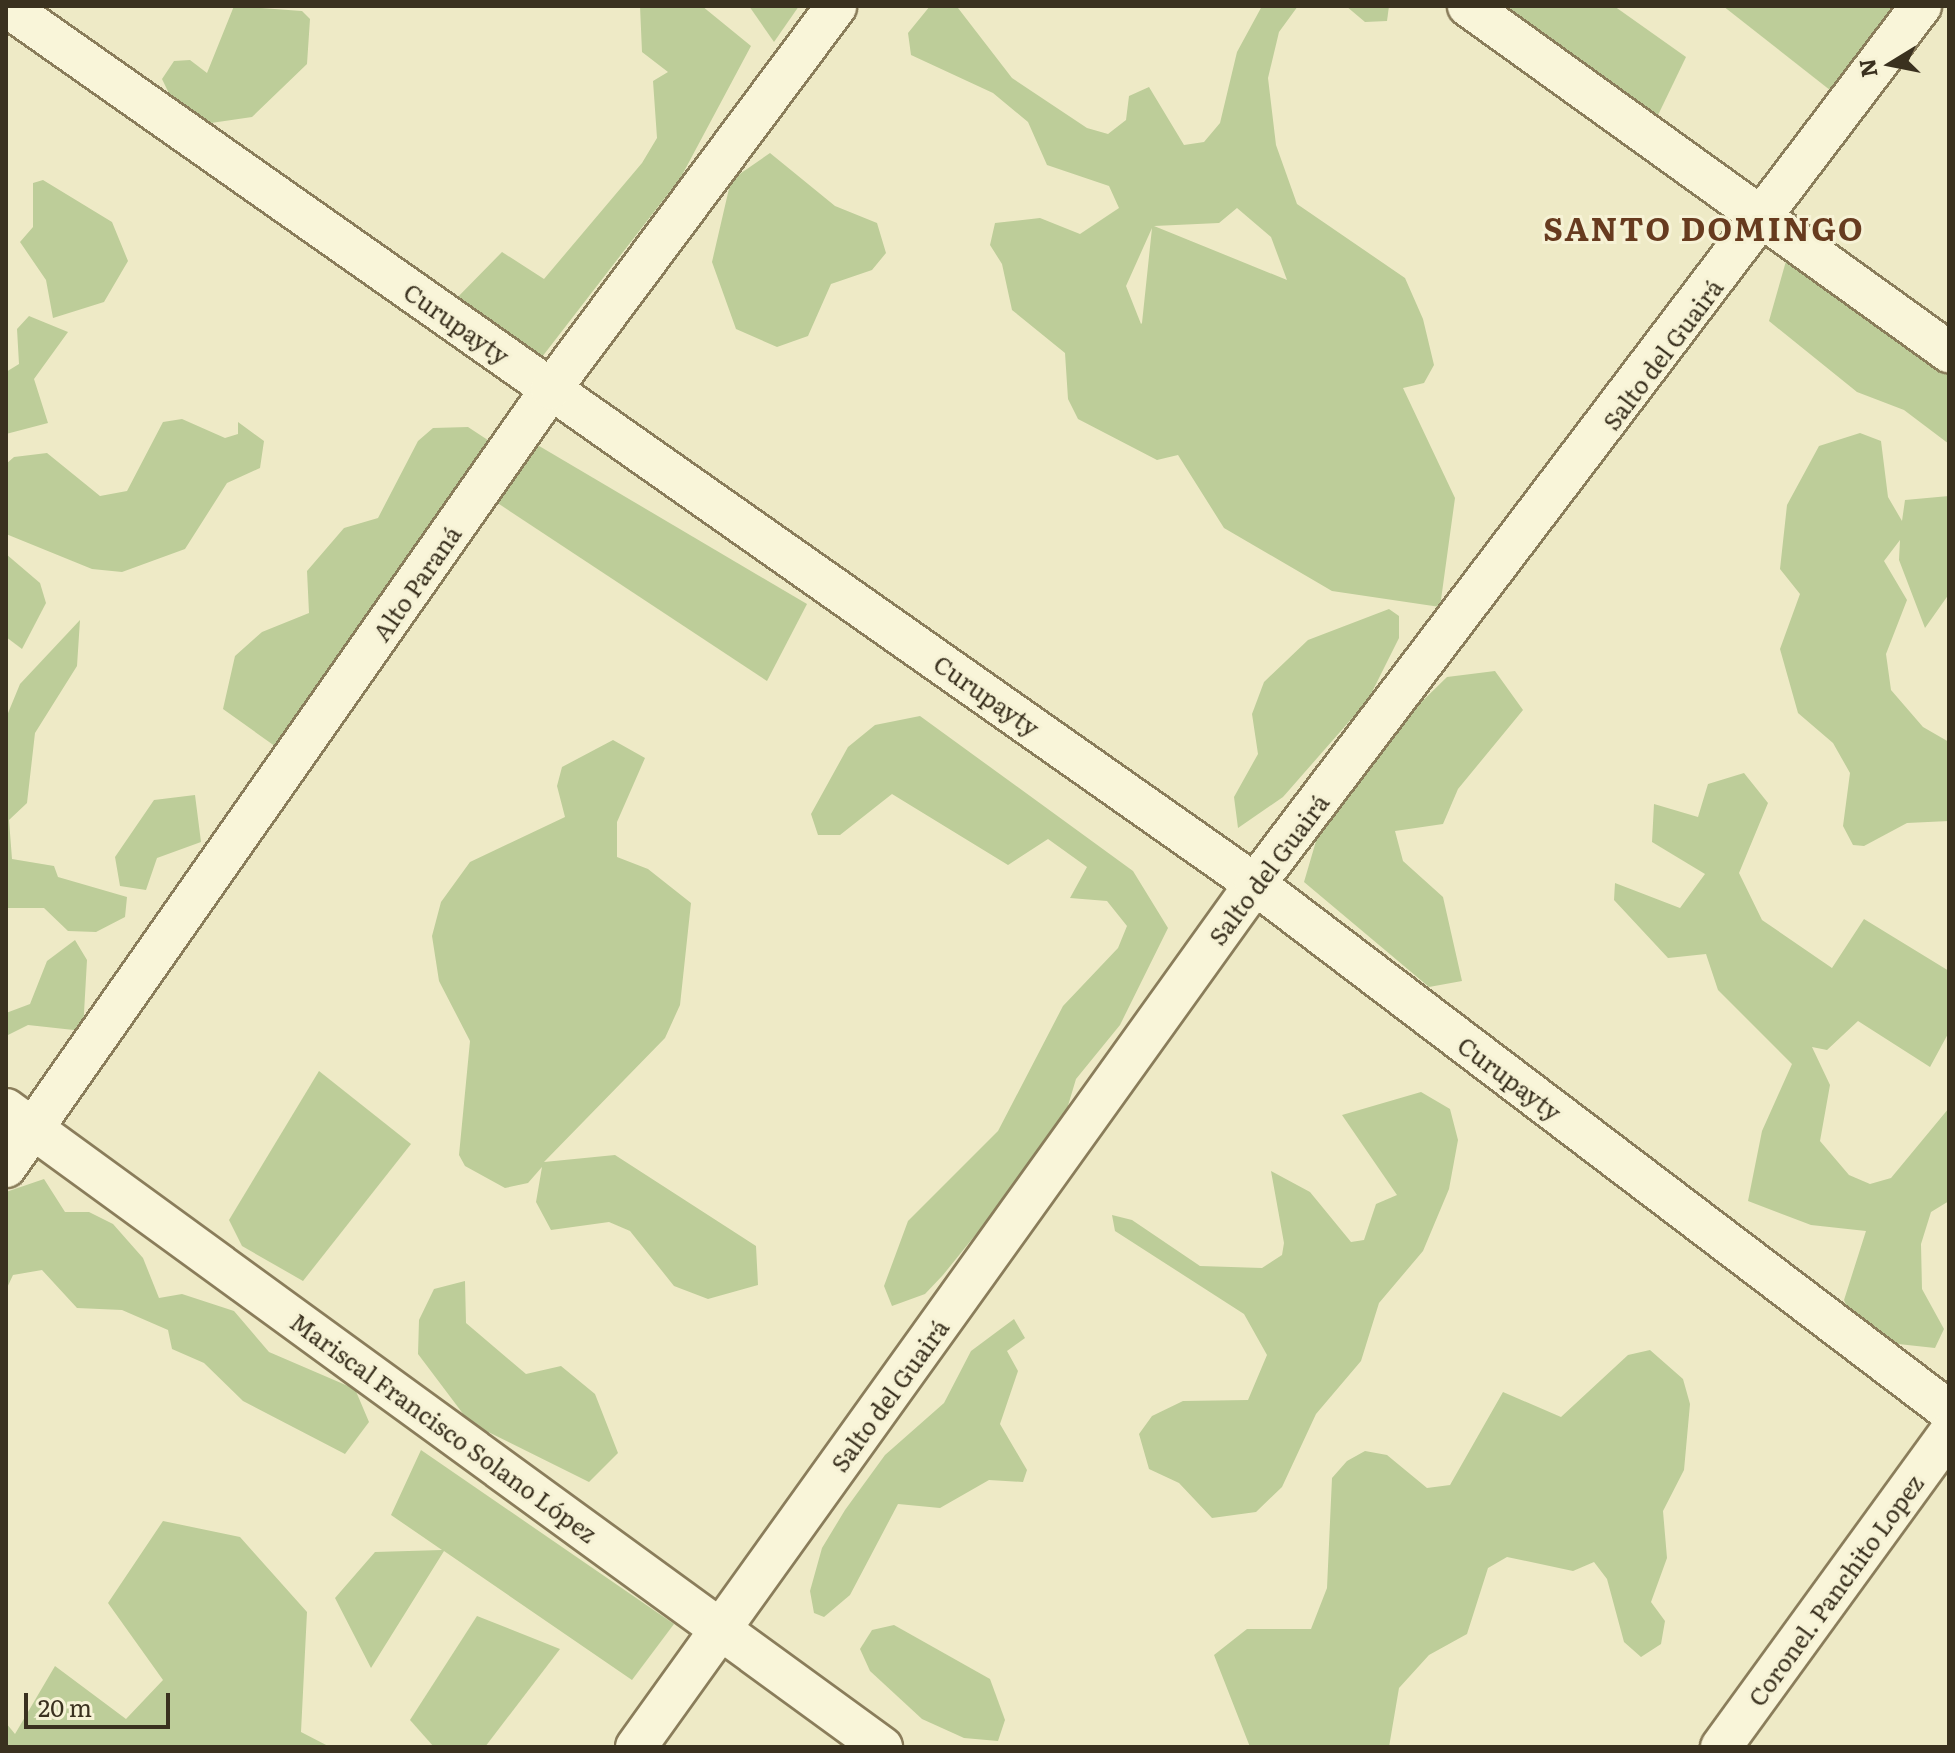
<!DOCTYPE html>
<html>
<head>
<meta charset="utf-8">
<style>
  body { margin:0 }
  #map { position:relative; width:1955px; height:1753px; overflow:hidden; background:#eeeac6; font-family:Literata,serif }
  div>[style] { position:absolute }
  .green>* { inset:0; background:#bdcd99 }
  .roads { filter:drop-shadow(2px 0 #8a7d5b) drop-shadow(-2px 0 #8a7d5b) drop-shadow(0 2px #8a7d5b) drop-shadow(0 -2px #8a7d5b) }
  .street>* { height:40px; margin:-20px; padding:0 20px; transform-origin:20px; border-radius:20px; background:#f9f5d9 }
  span { translate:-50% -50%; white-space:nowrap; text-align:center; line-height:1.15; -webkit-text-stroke:6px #f6f2d5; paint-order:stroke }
  .street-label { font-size:24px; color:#3a311f }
  .district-label { font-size:32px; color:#673b1f; font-weight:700; letter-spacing:2px }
  .frame { position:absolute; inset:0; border:8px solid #3a311f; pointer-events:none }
  .north { position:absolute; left:1851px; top:24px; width:80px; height:80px; -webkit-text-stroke:6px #f6f2d5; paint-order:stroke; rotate:260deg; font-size:22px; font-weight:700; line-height:32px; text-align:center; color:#3a311f }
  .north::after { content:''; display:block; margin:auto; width:28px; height:36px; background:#3a311f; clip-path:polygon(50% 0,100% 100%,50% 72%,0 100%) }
  .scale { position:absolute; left:24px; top:1693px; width:146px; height:36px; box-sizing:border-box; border:4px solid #3a311f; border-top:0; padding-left:10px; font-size:24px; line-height:28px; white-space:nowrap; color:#3a311f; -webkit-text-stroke:6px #f6f2d5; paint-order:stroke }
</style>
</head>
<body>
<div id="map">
  <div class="green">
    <div style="clip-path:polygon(234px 6px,302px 11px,310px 19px,307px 64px,252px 117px,211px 123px,177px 110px,162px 79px,174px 61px,190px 60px,207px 73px)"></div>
    <div style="clip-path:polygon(640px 6px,702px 6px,751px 46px,681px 177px,542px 357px,451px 304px,502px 252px,544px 279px,642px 163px,657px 138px,653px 81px,668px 72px,642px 52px)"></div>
    <div style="clip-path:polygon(749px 6px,799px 6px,774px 42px)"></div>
    <div style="clip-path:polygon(evenodd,930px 6px,958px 8px,1012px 78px,1087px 128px,1108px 134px,1126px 120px,1129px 96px,1149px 87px,1184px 145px,1204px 142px,1220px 123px,1237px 52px,1262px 6px,1298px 6px,1279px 32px,1268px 78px,1276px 145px,1297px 204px,1405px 278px,1423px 319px,1434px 365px,1424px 383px,1403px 388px,1455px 498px,1440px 607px,1332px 591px,1224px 528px,1178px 455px,1157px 460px,1078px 419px,1068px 399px,1065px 353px,1012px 310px,1002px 264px,990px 245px,995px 223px,1040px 218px,1080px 234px,1119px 208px,1109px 186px,1047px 165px,1028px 122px,993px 93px,911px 55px,908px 33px,930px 6px,1237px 208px,1271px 237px,1287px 280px,1154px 226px,1219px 223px,1237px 208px,930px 6px,1152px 228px,1142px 323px,1141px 324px,1126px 286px,1152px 228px)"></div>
    <div style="clip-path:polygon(1346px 6px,1389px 6px,1387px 21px,1365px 22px)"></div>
    <div style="clip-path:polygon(1457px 6px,1614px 6px,1686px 57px,1646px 140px)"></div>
    <div style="clip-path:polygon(1723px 6px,1921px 6px,1849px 105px)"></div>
    <div style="clip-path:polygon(770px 153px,835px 206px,877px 223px,886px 253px,872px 270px,831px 284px,808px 336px,777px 347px,736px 329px,712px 262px,731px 180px)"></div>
    <div style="clip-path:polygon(43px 180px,112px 222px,128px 261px,104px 302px,53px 318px,46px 280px,20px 242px,33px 227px,33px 183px)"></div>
    <div style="clip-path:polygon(1786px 261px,1949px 364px,1949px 444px,1904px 410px,1857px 392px,1769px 321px)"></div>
    <div style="clip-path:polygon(29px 316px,68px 332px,34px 379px,48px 423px,6px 434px,6px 372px,19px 364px,17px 329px)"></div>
    <div style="clip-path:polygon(182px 419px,225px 438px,238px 434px,238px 422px,264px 441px,260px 468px,227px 483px,185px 549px,122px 572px,92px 569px,6px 534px,6px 464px,14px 457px,47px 453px,100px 496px,127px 491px,163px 422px)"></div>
    <div style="clip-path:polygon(468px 427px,506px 452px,286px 754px,223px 709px,235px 656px,262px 632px,309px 613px,307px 571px,344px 528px,378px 518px,418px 441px,433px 428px)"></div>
    <div style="clip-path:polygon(1860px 433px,1881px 441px,1888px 497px,1902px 521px,1905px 500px,1949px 496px,1949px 594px,1925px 628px,1899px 560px,1900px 540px,1884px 561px,1907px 600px,1886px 654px,1891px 690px,1923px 727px,1949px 742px,1949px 821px,1907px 823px,1864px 846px,1853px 845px,1843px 826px,1850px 773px,1833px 743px,1798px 713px,1780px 649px,1800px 594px,1780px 569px,1787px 505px,1819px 446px)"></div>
    <div style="clip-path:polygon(529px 440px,807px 604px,767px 681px,490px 498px)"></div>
    <div style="clip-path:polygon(6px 554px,40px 583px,46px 603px,22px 649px,6px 637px)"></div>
    <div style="clip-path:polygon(1389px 609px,1399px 616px,1399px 638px,1368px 700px,1283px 797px,1238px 828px,1234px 797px,1258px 754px,1252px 714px,1264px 682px,1308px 640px)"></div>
    <div style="clip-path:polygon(80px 620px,77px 666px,35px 733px,27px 803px,9px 820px,12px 859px,54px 866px,58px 877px,127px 897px,125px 917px,96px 932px,68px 931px,44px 908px,6px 908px,6px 718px,20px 684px)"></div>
    <div style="clip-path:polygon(1495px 671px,1523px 710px,1458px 789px,1443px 824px,1395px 831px,1403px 861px,1443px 897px,1462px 981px,1429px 987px,1304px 882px,1321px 824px,1400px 723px,1447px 677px)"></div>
    <div style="clip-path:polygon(920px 716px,1133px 871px,1168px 928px,1120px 1025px,1076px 1079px,1061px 1129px,943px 1275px,925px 1294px,892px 1306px,884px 1286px,908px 1221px,998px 1131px,1063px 1006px,1118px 948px,1127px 926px,1107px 901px,1070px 898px,1087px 867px,1048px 839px,1008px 865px,892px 794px,840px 835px,818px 835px,811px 814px,848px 747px,875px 725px)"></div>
    <div style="clip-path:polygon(613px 740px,645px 758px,617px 822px,617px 857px,648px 869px,691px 903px,680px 1005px,665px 1038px,544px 1162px,615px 1155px,756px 1246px,758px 1285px,708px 1299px,674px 1286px,630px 1231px,609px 1222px,551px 1230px,536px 1202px,542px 1167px,528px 1183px,505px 1188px,465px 1166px,459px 1155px,470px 1041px,439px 981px,432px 936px,441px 902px,470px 862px,565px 817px,557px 786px,562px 767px)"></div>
    <div style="clip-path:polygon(1744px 773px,1768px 803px,1739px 873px,1762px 920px,1832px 968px,1864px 919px,1949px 971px,1949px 1032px,1930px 1067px,1858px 1021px,1827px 1050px,1812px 1047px,1830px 1085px,1820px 1141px,1849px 1175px,1870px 1184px,1891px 1178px,1949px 1108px,1949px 1201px,1931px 1212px,1921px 1244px,1922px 1289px,1944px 1329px,1935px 1348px,1880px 1342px,1852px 1319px,1844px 1300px,1866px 1231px,1811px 1225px,1748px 1201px,1762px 1131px,1792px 1064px,1718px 990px,1706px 954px,1668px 958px,1614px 900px,1615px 883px,1680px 908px,1705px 874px,1652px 842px,1654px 804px,1698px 817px,1708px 784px)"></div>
    <div style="clip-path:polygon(195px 795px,201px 842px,157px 858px,146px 890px,120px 886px,115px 857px,154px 800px)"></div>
    <div style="clip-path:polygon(75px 940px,87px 960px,83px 1031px,28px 1025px,6px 1036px,6px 1013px,30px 1004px,47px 961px)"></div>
    <div style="clip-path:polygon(319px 1071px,411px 1144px,303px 1281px,242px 1246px,229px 1220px)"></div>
    <div style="clip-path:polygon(1421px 1092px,1450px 1109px,1458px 1140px,1449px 1189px,1423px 1251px,1379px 1303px,1361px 1361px,1316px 1414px,1282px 1487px,1256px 1512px,1212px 1518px,1179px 1483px,1149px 1469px,1139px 1434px,1152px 1416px,1183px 1401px,1248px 1400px,1267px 1355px,1244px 1314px,1115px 1231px,1112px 1215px,1132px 1220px,1200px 1266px,1262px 1268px,1282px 1255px,1284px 1243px,1271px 1171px,1310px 1192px,1351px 1242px,1364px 1240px,1376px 1204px,1397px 1195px,1342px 1115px)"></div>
    <div style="clip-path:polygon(44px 1179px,65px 1212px,89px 1212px,113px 1224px,143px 1258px,159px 1298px,182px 1294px,234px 1311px,269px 1352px,355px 1389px,369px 1422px,345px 1454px,243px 1401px,204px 1363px,172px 1349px,168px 1330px,122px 1310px,77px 1308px,42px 1270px,13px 1275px,6px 1290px,6px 1192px)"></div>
    <div style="clip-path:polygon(465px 1281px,466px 1323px,526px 1374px,561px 1366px,595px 1394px,618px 1453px,589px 1482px,470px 1423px,418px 1354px,419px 1320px,434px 1289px)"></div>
    <div style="clip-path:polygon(1014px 1319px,1025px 1338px,1007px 1351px,1018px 1371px,1000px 1424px,1027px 1470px,1023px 1482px,989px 1480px,940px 1508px,898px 1504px,850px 1595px,824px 1617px,814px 1613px,810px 1591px,822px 1548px,845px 1510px,885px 1455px,944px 1403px,971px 1351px)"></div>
    <div style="clip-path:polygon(1650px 1350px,1683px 1379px,1690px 1404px,1684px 1470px,1663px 1511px,1667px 1558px,1651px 1602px,1665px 1621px,1661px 1644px,1641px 1657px,1624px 1642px,1607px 1579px,1594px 1562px,1573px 1571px,1507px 1557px,1488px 1568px,1467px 1634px,1429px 1655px,1399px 1688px,1389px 1747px,1250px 1747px,1214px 1655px,1247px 1629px,1311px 1629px,1327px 1588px,1332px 1478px,1347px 1461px,1365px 1451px,1387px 1455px,1427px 1488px,1450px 1485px,1503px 1392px,1561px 1417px,1628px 1355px)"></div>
    <div style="clip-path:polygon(421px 1450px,674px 1624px,632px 1680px,444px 1551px,371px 1668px,335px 1598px,375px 1552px,442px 1550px,391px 1515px)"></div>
    <div style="clip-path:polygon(163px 1521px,240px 1537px,307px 1612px,301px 1732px,330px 1747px,6px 1747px,6px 1723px,15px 1734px,55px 1666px,126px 1719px,163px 1680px,108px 1603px)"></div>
    <div style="clip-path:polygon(477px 1616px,560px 1649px,485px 1747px,434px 1747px,410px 1720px)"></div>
    <div style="clip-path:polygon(894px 1625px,990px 1679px,1005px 1720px,998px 1741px,964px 1738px,922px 1719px,870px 1671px,860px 1649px,872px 1630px)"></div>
  </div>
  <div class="roads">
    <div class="street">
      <div style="left:6px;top:6px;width:1527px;rotate:35.11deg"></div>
      <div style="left:1255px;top:884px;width:871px;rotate:37.21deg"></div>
      <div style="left:1468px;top:6px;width:593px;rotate:35.73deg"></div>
      <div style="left:6px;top:1109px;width:1084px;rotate:36.07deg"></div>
      <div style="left:6px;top:1167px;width:950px;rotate:-54.99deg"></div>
      <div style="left:551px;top:389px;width:477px;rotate:-53.3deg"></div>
      <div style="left:636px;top:1747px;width:1062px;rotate:-54.35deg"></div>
      <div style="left:1255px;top:884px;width:1102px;rotate:-52.82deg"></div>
      <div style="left:1721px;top:1747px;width:388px;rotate:-54deg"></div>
    </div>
  </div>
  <div class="street-label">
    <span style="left:457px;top:323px;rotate:35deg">Curupayty</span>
    <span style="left:1662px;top:354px;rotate:-53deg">Salto del Guairá</span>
    <span style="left:416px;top:583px;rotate:-55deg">Alto Paraná</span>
    <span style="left:987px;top:695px;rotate:35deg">Curupayty</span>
    <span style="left:1268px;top:869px;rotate:-53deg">Salto del Guairá</span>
    <span style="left:1510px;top:1078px;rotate:37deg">Curupayty</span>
    <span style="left:889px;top:1395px;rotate:-54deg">Salto del Guairá</span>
    <span style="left:444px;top:1427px;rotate:36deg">Mariscal Francisco Solano López</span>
    <span style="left:1835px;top:1590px;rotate:-54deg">Coronel. Panchito Lopez</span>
  </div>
  <div class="district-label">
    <span style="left:1704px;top:227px">SANTO DOMINGO</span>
  </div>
  <div class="frame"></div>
  <div class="north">N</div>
  <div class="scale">20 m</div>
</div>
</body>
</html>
